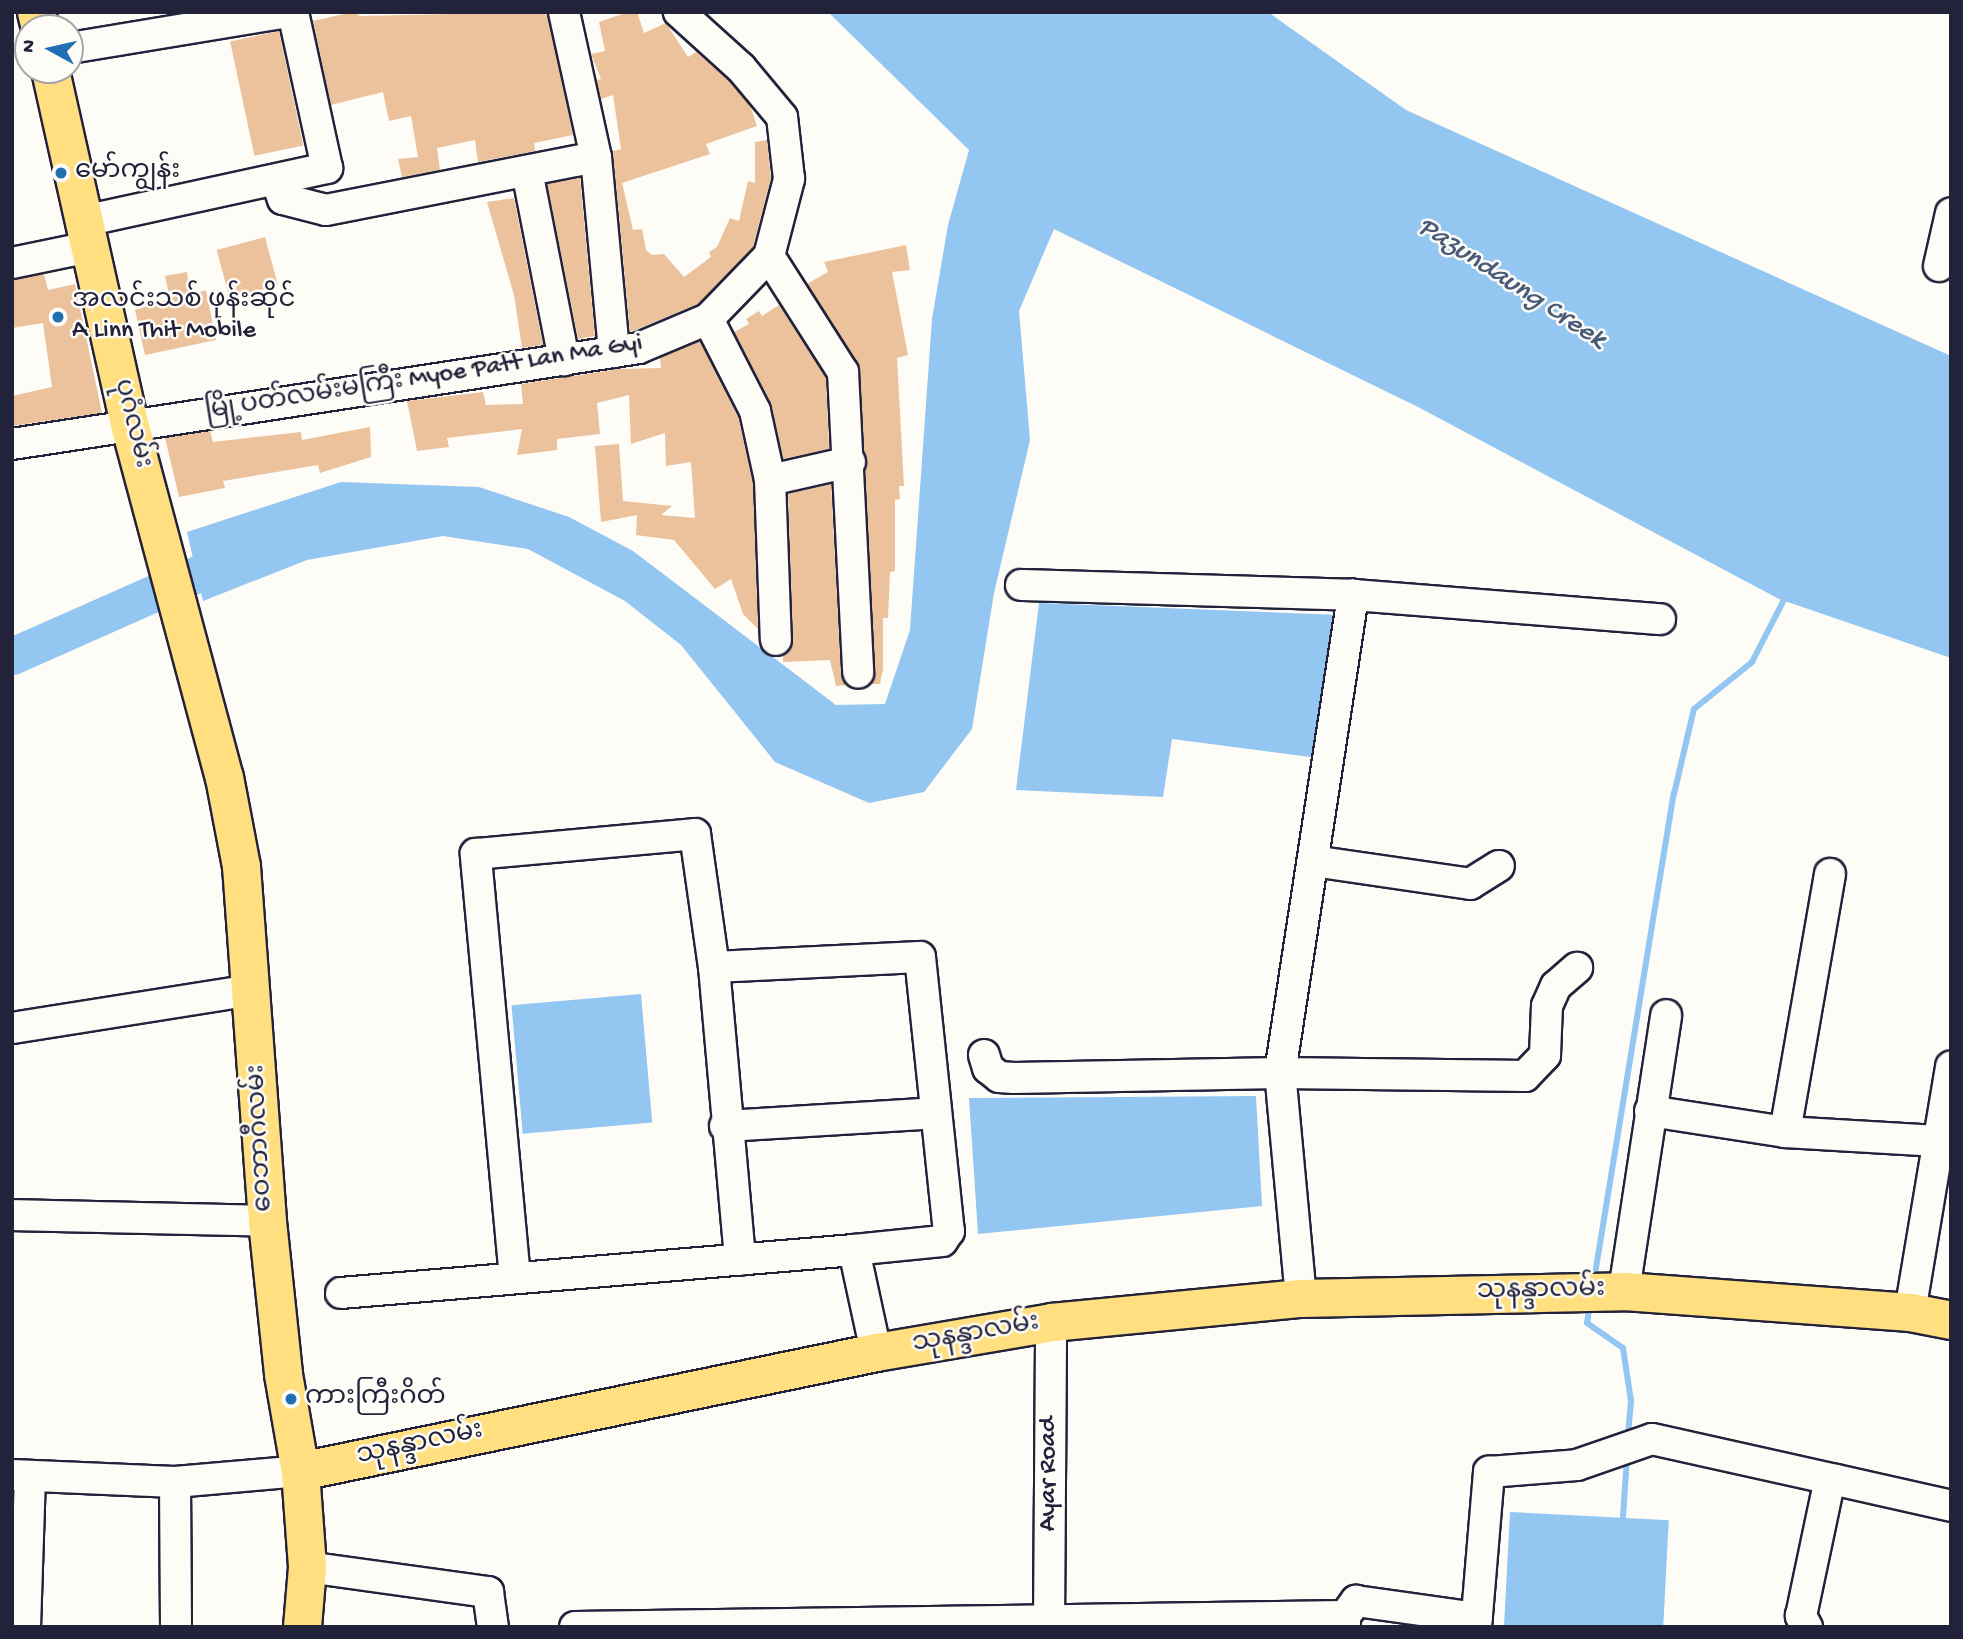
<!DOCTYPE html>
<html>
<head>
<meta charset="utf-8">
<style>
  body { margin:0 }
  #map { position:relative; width:1963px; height:1639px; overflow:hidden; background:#fdfcf7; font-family:"Gochi Hand","Noto Sans Myanmar",sans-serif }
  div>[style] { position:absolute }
  .water>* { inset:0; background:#93c6f0; transform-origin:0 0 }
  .stream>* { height:6px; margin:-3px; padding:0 3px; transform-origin:3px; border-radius:3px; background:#93c6f0 }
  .river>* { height:37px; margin:-18.5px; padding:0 18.5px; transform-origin:18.5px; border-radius:18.5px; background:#93c6f0 }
  .building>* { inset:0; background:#ebc29b; transform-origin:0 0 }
  .roads { filter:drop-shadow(2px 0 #22223b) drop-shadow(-2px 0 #22223b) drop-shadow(0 2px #22223b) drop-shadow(0 -2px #22223b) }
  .minor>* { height:30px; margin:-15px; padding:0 15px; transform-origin:15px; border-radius:15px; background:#fdfcf7 }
  .major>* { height:37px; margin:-18.5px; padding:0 18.5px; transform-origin:18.5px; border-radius:18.5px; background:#ffdf80 }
  .dots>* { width:19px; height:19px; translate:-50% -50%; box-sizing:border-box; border:4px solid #fdfcf7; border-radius:50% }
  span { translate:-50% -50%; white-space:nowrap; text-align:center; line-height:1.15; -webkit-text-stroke:5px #fdfcf7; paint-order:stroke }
  .poi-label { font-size:26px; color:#22223b }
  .left { translate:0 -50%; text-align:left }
  .street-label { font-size:26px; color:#22223b }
  .water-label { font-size:28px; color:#4a5b7a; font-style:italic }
  .frame { position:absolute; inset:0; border:14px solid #22223b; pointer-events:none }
  .north { position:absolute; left:14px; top:14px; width:70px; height:70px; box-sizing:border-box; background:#fdfcf7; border:2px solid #a5a5ac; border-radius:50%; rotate:278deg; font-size:19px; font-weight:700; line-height:28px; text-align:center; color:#22223b }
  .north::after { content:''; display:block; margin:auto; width:24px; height:32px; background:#1f6fb2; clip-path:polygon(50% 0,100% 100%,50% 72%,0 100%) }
</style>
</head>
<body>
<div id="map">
  <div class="water">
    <div style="clip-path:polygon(828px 12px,1268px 12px,1406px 110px,1951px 356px,1951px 658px,1779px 599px,1418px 407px,1054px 229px,1019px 311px,1030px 440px,994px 593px,972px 729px,924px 792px,869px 803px,775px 762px,681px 645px,625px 601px,528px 549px,443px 536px,307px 560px,203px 601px,187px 532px,341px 482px,479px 487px,569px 517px,633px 551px,836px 705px,885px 704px,910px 630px,932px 319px,948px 225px,969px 150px)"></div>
    <div style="clip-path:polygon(1039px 603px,1340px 615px,1318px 758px,1172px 739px,1163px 797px,1016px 790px)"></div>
    <div style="left:641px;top:994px;width:129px;height:130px;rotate:85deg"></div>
    <div style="clip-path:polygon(1256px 1096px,1262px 1206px,978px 1234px,969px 1098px)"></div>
    <div style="left:1510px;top:1512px;width:159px;height:115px;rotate:3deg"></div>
  </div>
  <div class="stream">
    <div style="left:1594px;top:1280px;width:493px;rotate:-80.7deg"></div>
    <div style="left:1674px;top:794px;width:87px;rotate:-76.8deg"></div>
    <div style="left:1694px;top:709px;width:75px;rotate:-39deg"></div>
    <div style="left:1752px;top:662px;width:76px;rotate:-62.8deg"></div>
    <div style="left:1590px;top:1304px;width:19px;rotate:99deg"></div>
    <div style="left:1587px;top:1323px;width:44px;rotate:34.8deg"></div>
    <div style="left:1623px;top:1348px;width:54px;rotate:81.4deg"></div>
    <div style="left:1631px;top:1401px;width:37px;rotate:95deg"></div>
    <div style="left:1623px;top:1517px;width:61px;rotate:-86.2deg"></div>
  </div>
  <div class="river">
    <div style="left:12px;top:656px;width:252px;rotate:-23.9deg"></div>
  </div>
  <div class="building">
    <div style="clip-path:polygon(353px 12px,360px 16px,547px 12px,573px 135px,534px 143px,535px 151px,478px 162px,475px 140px,437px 148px,440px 170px,402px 177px,398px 159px,418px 157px,411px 116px,389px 121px,383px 92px,331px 105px,313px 21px)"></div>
    <div style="clip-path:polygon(628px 12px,637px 12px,644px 33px,666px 23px,688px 57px,696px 52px,728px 80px,750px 105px,757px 126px,706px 144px,710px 154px,622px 183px,633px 230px,642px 229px,646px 250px,652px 255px,664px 254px,684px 277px,711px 257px,709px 252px,717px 247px,730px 218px,739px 221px,748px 181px,755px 183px,755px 142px,767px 140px,771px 178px,753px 247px,698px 304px,630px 332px,613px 151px,621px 149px,613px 95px,601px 99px,597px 80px,601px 79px,591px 54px,605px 51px,599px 22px)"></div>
    <div style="left:279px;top:31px;width:117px;height:50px;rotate:78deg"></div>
    <div style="clip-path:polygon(580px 178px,595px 336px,578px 339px,547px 184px)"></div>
    <div style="clip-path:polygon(514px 198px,543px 345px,522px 348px,514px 295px,487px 202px)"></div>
    <div style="left:265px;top:237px;width:50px;height:50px;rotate:75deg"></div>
    <div style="clip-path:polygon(906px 245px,910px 270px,892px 272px,908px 355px,897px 358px,904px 486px,899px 486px,900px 499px,895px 500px,895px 571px,890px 572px,888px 618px,883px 618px,883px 669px,880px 684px,871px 684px,875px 672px,860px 371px,807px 284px,828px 272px,824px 262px)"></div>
    <div style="clip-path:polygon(187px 272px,190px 295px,206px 290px,216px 340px,145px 355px,135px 310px,170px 299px,165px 276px)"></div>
    <div style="clip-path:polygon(44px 274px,48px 290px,75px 284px,102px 413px,12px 426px,12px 396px,52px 387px,43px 323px,12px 328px,12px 280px)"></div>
    <div style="clip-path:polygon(779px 305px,826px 378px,829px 449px,783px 459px,771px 403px,734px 332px,749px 324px,746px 319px,759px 311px,762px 316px)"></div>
    <div style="clip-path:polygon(700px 341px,738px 417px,753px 482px,758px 629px,743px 614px,731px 579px,715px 589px,674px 540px,636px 535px,637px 515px,601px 522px,595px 446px,619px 444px,623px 501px,672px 506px,661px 515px,695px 518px,691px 462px,666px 466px,665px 433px,631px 444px,629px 395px,597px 403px,600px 434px,557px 439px,557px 450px,517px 455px,522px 429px,447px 438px,449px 447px,417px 451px,407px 401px,483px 392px,486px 405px,523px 404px,521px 384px,619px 369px,661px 368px,660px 358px)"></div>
    <div style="clip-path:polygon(370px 427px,371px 457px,320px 473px,318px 465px,223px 481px,225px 488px,179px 497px,165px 438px,210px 431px,213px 442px,301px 432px,302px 440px)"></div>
    <div style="clip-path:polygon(831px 484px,841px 674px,846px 685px,836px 686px,830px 660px,783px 662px,783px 656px,793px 639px,788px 494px)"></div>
  </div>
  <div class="roads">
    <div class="minor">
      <div style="left:564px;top:12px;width:148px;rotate:77.6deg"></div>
      <div style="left:596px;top:157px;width:196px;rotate:84.7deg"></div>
      <div style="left:70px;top:48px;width:221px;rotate:-9.4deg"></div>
      <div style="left:527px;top:171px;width:193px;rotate:78.9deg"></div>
      <div style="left:277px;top:182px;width:18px;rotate:71deg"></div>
      <div style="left:283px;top:199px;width:44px;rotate:14.3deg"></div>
      <div style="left:326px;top:210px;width:275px;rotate:-11.1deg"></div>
      <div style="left:84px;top:221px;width:249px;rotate:-12.3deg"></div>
      <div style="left:327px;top:168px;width:160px;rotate:-102.3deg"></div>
      <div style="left:769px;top:256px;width:138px;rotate:57.5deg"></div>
      <div style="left:843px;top:372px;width:301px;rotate:87.1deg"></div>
      <div style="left:12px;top:263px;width:79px;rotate:-11.7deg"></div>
      <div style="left:1939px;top:266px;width:54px;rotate:-77.2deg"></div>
      <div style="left:708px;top:319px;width:103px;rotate:62.9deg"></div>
      <div style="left:755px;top:411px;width:71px;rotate:77.7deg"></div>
      <div style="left:770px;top:480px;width:160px;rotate:87.9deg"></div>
      <div style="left:12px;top:444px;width:634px;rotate:-8.7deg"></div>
      <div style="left:639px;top:348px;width:75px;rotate:-22.8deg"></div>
      <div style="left:708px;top:319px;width:88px;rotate:-45.9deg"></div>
      <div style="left:769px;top:256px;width:80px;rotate:-75.4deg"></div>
      <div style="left:789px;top:179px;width:62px;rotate:-96.4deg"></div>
      <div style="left:782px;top:117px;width:64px;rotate:-129.9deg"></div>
      <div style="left:741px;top:68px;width:84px;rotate:-137.9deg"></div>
      <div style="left:770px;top:480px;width:82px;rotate:-12.7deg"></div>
      <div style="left:1021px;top:585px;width:332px;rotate:1.7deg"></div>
      <div style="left:1353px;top:595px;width:308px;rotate:4.5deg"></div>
      <div style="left:1313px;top:861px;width:159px;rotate:8.3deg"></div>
      <div style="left:1470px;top:884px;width:34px;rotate:-32deg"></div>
      <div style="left:714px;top:967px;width:206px;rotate:-2.8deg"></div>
      <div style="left:920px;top:957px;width:276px;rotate:84deg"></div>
      <div style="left:949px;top:1231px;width:12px;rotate:125deg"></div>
      <div style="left:942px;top:1241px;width:88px;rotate:174.2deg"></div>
      <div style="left:12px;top:1028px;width:243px;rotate:-9deg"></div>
      <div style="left:984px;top:1055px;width:14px;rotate:73deg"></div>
      <div style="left:988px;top:1068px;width:14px;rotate:39deg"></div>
      <div style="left:999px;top:1077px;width:15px;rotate:4deg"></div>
      <div style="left:1014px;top:1078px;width:266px;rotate:-1.1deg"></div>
      <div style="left:1280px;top:1073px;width:245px;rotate:0.7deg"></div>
      <div style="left:1525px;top:1076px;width:29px;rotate:-46deg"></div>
      <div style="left:1545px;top:1055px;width:49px;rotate:-87.7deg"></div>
      <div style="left:1547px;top:1006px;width:22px;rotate:-66deg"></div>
      <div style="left:1556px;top:986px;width:28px;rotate:-41deg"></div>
      <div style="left:1650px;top:1111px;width:137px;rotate:8.8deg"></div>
      <div style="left:1785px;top:1132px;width:166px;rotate:3.4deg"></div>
      <div style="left:725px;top:1126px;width:211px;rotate:-3.5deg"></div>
      <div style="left:1785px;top:1132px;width:262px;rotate:-80.1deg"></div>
      <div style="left:12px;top:1215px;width:255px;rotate:1.3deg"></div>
      <div style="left:515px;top:1278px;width:426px;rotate:-95.3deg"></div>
      <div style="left:476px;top:854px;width:220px;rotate:-5.2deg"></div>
      <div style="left:695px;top:834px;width:134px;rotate:81.9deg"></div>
      <div style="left:714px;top:967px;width:294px;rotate:84.9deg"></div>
      <div style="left:1624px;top:1291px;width:279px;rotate:-81.3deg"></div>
      <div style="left:341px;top:1293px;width:515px;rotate:-4.79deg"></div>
      <div style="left:854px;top:1250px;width:104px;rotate:77.8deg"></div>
      <div style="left:1301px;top:1298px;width:226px;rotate:-95.3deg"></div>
      <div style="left:1280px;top:1073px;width:484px;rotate:-81.3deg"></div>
      <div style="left:1910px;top:1312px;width:249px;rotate:-80.5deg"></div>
      <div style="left:12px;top:1475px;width:163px;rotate:2.5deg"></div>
      <div style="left:175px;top:1482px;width:125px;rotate:-5deg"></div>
      <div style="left:175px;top:1482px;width:145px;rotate:89.6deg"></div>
      <div style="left:307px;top:1567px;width:183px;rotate:7.9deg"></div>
      <div style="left:488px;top:1592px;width:35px;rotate:82deg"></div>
      <div style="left:25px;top:1627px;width:151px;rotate:-88.1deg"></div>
      <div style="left:575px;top:1627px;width:770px;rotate:-0.82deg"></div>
      <div style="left:1049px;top:1627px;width:305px;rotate:-89.6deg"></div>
      <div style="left:1345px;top:1627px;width:11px;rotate:-90deg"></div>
      <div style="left:1345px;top:1616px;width:19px;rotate:-54deg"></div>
      <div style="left:1356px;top:1601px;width:122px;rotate:8deg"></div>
      <div style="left:1476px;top:1627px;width:156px;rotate:-85.2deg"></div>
      <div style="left:1489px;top:1472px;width:88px;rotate:-4.5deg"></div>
      <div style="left:1577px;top:1465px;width:79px;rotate:-19.1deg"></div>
      <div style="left:1652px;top:1439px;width:189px;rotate:12.6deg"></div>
      <div style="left:1807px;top:1627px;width:13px;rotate:-119deg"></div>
      <div style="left:1801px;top:1616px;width:131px;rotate:-78.1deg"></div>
      <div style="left:1828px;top:1488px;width:11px;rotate:-45deg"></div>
      <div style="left:1836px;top:1480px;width:118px;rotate:12.7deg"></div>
    </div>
    <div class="major">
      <div style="left:36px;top:12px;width:16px;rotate:76deg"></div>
      <div style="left:50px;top:70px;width:366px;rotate:77.4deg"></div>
      <div style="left:130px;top:427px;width:362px;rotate:75deg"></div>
      <div style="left:224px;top:777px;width:91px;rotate:79.2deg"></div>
      <div style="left:241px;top:866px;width:356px;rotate:85.8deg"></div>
      <div style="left:267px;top:1221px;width:154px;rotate:84deg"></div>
      <div style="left:283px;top:1374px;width:98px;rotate:80.1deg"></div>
      <div style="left:300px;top:1471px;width:96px;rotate:85.8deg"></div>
      <div style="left:307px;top:1567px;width:60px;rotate:94.8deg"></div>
      <div style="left:300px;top:1471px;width:588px;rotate:-11.67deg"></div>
      <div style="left:876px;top:1352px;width:178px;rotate:-9.7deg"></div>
      <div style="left:1051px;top:1322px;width:251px;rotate:-5.5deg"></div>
      <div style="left:1301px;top:1298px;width:323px;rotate:-1.2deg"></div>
      <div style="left:1624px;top:1291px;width:287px;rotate:4.2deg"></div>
      <div style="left:1910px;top:1312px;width:42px;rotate:11deg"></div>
    </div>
  </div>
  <div class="dots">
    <div style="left:61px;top:173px;background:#1f6fb2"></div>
    <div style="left:58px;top:317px;background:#1f6fb2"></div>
    <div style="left:291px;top:1399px;background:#1f6fb2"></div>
  </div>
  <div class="poi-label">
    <span class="left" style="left:75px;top:173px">မော်ကျွန်း</span>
    <span class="left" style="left:72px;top:317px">အလင်းသစ် ဖုန်းဆိုင်<br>A Linn Thit Mobile</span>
    <span class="left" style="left:305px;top:1399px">ကားကြီးဂိတ်</span>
  </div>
  <div class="street-label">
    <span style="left:424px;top:379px;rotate:-9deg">မြို့ပတ်လမ်းမကြီး Myoe Patt Lan Ma Gyi</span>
    <span style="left:131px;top:424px;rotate:76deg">ပုဂံလမ်း</span>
    <span style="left:262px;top:1138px;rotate:-93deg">ဝေဘာဂီလမ်း</span>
    <span style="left:1541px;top:1292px;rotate:-1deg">သုနန္ဒာလမ်း</span>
    <span style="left:976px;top:1335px;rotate:-10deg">သုနန္ဒာလမ်း</span>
    <span style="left:420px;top:1445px;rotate:-12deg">သုနန္ဒာလမ်း</span>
    <span style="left:1050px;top:1474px;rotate:-90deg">Ayar Road</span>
  </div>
  <div class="water-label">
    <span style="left:1511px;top:284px;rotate:33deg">Pazundaung Creek</span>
  </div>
  <div class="frame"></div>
  <div class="north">N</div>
</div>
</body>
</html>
